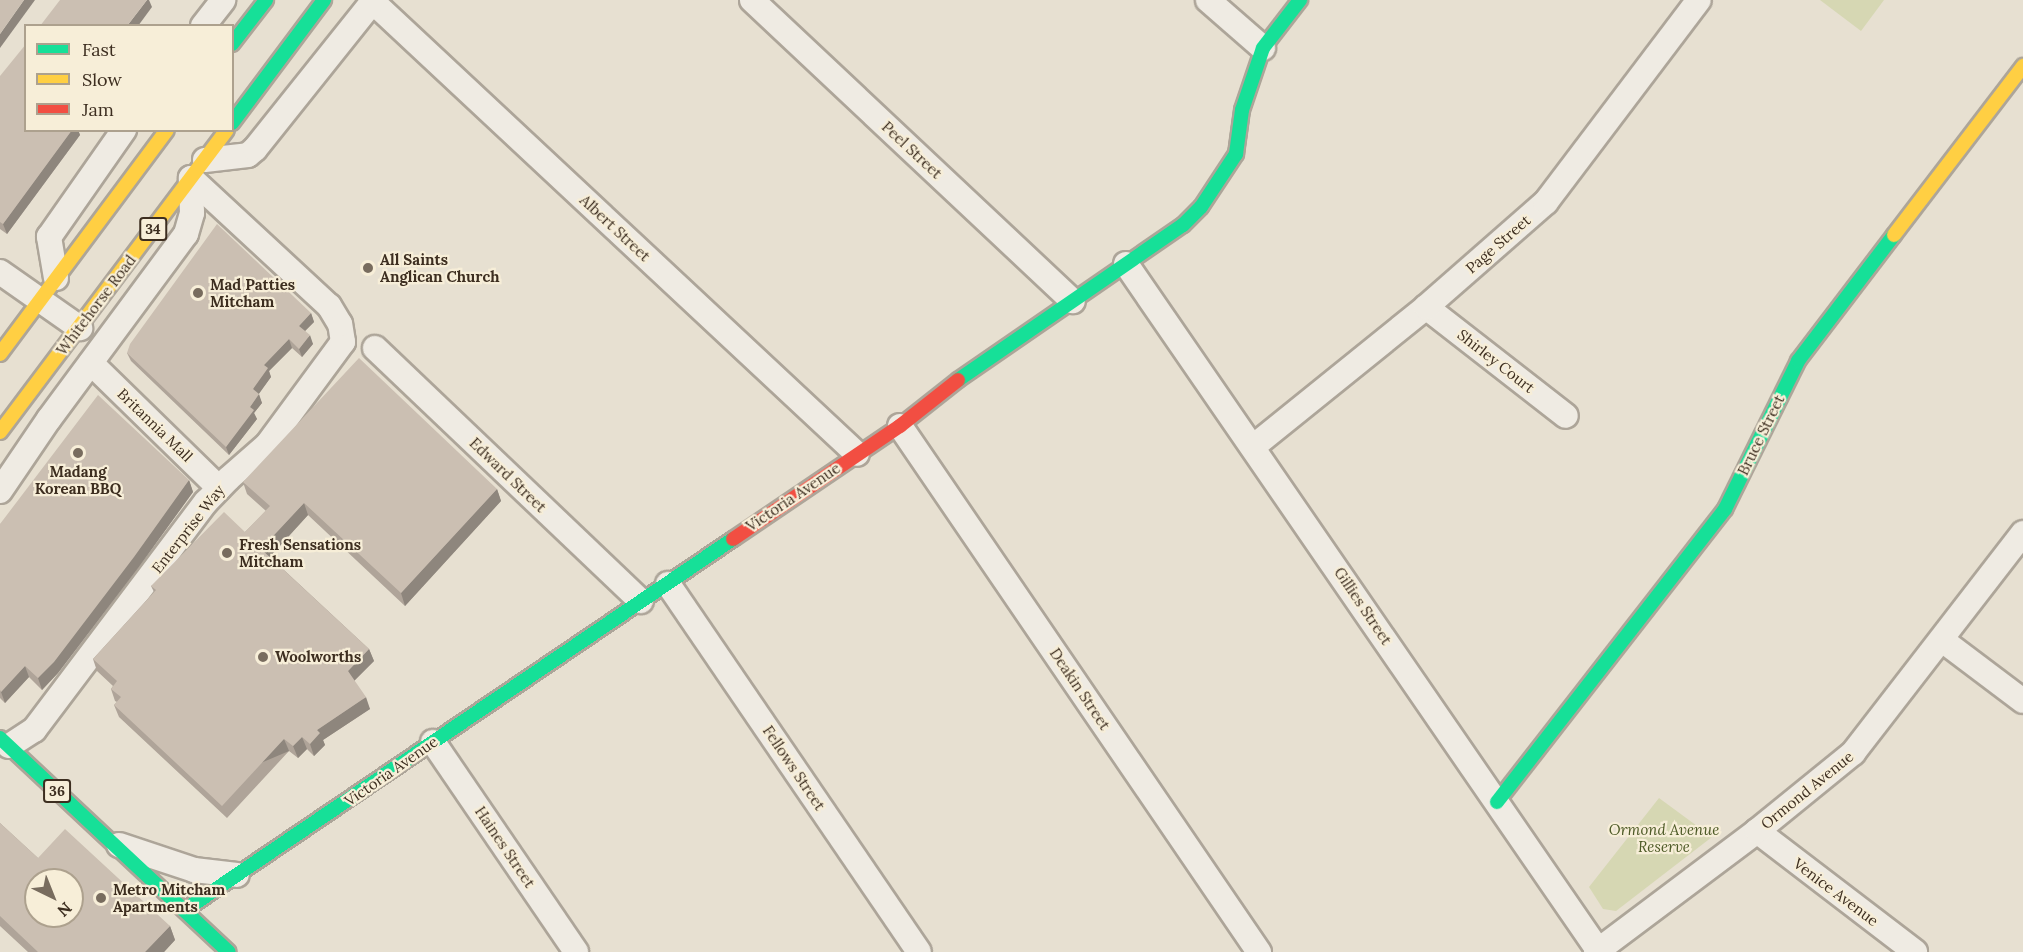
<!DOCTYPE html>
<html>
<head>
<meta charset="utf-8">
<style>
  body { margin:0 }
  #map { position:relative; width:2023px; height:952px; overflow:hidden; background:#e7e0d1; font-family:Lora,serif }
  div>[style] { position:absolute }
  .green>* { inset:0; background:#d6d7b3 }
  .roads { filter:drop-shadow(2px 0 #ada599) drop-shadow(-2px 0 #ada599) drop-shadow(0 2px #ada599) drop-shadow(0 -2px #ada599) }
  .street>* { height:24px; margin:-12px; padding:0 12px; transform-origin:12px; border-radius:12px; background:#efebe3 }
  .fast>* { height:14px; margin:-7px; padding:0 7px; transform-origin:7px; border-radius:7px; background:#16e098 }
  .slow>* { height:14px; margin:-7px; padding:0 7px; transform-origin:7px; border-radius:7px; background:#ffcf43 }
  .jam>* { height:14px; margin:-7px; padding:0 7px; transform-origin:7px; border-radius:7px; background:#f24e42 }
  .wall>* { inset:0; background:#afa499 }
  .shaded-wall>* { inset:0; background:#8e867d; transform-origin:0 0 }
  .building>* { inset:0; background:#cbbfb2 }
  .dots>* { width:16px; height:16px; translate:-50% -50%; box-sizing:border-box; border:3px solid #f7eed8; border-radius:50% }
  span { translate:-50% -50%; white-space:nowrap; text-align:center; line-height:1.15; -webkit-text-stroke:4.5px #f7eed8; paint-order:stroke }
  .shield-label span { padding:2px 4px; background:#f7eed8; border:2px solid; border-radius:4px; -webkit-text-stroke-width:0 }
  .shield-label { font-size:14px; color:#3d2e20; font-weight:700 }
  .street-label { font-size:15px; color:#3d2e20 }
  .poi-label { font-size:15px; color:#3d2e20; font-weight:700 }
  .left { translate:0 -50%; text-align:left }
  .park-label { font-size:15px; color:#4d5a26; font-style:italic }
  .legend { position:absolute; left:24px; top:24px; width:210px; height:108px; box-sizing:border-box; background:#f7eed8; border:2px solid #ada18e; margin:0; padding:8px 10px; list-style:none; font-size:18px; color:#3d2e20 }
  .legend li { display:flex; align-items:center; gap:12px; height:30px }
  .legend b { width:30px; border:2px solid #ada18e }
  .north { position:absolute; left:24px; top:868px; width:60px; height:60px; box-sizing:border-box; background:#f7eed8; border:2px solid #ada18e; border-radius:50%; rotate:137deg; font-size:16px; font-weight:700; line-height:24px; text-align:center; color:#3d2e20 }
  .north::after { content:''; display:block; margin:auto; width:21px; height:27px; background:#786c5e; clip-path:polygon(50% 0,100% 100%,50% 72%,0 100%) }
</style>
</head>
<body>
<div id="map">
  <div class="green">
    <div style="clip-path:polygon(1820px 0,1884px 0,1861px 31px)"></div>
    <div style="clip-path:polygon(1659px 798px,1712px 837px,1616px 911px,1603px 909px,1589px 887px)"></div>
  </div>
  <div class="roads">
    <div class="street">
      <div style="left:752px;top:0;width:440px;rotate:43.2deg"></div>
      <div style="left:1208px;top:0;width:73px;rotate:41.1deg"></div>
      <div style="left:373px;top:2px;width:662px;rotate:43.04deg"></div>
      <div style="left:203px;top:26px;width:33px;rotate:-52deg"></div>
      <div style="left:205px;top:160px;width:43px;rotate:-6.6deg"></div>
      <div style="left:248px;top:155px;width:9px;rotate:-41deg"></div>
      <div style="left:255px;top:149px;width:191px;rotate:-51.4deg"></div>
      <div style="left:1126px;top:264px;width:833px;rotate:55.47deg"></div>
      <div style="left:0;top:272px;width:98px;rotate:35deg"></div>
      <div style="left:56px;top:278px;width:42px;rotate:-99.7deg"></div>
      <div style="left:49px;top:237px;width:131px;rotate:-55deg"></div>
      <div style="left:1426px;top:307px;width:177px;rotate:37.9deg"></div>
      <div style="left:375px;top:348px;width:367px;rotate:43.6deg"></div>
      <div style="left:91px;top:363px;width:179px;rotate:44.3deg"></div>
      <div style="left:900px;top:426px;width:637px;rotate:55.69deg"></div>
      <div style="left:1254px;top:446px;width:221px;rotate:-38.9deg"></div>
      <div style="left:1426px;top:307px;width:159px;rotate:-41.2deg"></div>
      <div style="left:1546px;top:202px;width:253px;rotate:-52.9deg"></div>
      <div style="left:0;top:491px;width:87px;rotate:-55.8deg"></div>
      <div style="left:49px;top:419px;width:230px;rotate:-53.5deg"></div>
      <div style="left:186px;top:234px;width:22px;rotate:-74deg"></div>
      <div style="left:192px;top:213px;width:35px;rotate:-92deg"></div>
      <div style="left:668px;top:584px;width:445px;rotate:55.7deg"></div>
      <div style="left:1942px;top:640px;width:101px;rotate:37deg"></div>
      <div style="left:433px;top:742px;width:254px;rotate:55.7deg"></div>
      <div style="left:9px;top:746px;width:30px;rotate:-33deg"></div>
      <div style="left:34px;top:730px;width:286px;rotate:-53deg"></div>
      <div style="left:206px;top:502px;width:32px;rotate:-46deg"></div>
      <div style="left:228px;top:479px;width:52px;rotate:-41.1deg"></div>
      <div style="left:267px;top:445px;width:128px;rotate:-53.6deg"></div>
      <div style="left:343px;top:342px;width:18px;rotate:-99deg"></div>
      <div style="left:340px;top:324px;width:21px;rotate:-121deg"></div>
      <div style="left:329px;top:306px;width:188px;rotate:-137.2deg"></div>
      <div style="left:1757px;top:831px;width:199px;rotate:37.4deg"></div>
      <div style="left:119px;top:845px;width:79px;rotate:18.4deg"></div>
      <div style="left:194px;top:870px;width:43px;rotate:6.6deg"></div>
      <div style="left:1596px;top:952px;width:201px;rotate:-36.9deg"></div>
      <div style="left:1757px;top:831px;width:124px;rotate:-39.1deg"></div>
      <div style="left:1853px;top:753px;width:278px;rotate:-52.3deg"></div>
    </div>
    <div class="fast">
      <div style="left:232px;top:44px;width:56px;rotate:-52.3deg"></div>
      <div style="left:232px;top:123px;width:154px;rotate:-53.2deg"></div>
      <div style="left:958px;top:380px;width:273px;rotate:-34.6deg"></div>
      <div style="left:1183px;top:225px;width:25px;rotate:-45deg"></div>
      <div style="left:1201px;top:207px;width:64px;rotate:-56.6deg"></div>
      <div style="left:1236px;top:154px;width:44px;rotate:-82.2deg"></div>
      <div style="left:1242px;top:110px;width:65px;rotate:-71.3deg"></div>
      <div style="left:1263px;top:48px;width:61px;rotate:-52.4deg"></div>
      <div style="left:0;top:738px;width:313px;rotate:43.1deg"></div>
      <div style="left:1497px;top:802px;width:371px;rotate:-52.1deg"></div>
      <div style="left:1725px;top:509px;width:165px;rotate:-63.7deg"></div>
      <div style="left:1798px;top:361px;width:158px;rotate:-52.7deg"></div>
      <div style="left:185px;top:910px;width:662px;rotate:-34.1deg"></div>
    </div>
    <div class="slow">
      <div style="left:1894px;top:235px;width:213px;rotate:-52.6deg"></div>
      <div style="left:0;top:354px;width:279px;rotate:-53.3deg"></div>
      <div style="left:0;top:432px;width:378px;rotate:-53.1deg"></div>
    </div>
    <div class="jam">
      <div style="left:733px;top:539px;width:202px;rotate:-34.1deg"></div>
      <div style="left:900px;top:426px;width:74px;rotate:-38.4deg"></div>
    </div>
  </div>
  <div class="wall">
    <div style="clip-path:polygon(0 76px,26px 130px,78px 130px,80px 135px,7px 234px,0 229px)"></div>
    <div style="clip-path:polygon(311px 313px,314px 322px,305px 331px,313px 344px,302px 357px,292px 348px,269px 371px,271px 377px,258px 394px,262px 403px,254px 413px,257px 419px,229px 455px,131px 361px,127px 353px)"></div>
    <div style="clip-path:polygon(189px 480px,193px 492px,138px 568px,58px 673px,42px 690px,29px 677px,5px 703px,0 698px,0 524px)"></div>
    <div style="clip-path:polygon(243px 482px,497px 489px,501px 501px,405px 606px,308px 515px,270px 557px,369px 649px,374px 661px,354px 681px,370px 709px,323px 740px,325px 745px,314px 756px,307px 749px,298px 758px,289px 751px,227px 818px,119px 717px,114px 705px,117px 702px,115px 701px,111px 689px,113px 686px,97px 671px,93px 659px,154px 592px,151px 586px,245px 532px,266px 511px,247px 494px)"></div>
    <div style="clip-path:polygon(0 823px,38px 858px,170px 926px,175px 940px,164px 952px,28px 952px,0 926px)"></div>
  </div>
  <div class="shaded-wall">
    <div style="clip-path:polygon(24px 0,35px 0,0 48px,0 34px)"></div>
    <div style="clip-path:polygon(147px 0,149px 0,152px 7px,138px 26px,127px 26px)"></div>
    <div style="clip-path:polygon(72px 130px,78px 130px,80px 135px,7px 234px,3px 224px)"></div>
    <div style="clip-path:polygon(311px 313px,314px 322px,302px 334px,299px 326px)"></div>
    <div style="clip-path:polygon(310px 335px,313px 344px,302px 357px,299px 349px)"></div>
    <div style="clip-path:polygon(289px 339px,292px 348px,269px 371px,271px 377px,256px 398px,253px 389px,264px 365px)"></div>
    <div style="clip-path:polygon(259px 394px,262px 403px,254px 413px,257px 419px,229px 455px,226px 447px,250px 407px)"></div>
    <div style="clip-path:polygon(189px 480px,193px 492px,138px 568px,58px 673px,42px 690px,38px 678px)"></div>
    <div style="clip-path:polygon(497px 489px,501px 501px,405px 606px,401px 593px)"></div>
    <div style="clip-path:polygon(304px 503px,308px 515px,266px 561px,261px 549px)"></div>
    <div style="clip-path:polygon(369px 649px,374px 661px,352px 683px,348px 671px)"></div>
    <div style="clip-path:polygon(25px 666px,29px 677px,5px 703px,1px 692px)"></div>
    <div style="clip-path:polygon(366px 697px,370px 709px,323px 740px,325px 745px,314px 756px,310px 744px,317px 730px)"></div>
    <div style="clip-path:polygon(302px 737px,307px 749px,298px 758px,293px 746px)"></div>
    <div style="left:284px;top:739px;width:13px;height:91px;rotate:67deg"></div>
    <div style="clip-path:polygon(170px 926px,175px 940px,164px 952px,145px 952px)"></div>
  </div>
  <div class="building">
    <div style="clip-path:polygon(0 0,24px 0,0 34px)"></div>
    <div style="clip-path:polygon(60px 0,147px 0,127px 26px,40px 26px)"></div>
    <div style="clip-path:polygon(26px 44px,26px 130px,72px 130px,3px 224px,0 222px,0 76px)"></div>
    <div style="clip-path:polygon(217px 224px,311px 313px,299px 326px,310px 335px,299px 349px,289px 339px,264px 365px,268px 368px,253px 389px,259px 394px,250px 407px,254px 410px,226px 447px,127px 353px,130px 344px)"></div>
    <div style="clip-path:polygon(359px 358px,497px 489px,401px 593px,304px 503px,261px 549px,369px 649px,348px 671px,366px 697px,317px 730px,320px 733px,310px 744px,302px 737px,293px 746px,284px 739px,222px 806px,114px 705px,121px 697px,111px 689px,117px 681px,93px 659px,156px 590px,151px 586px,224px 512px,245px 532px,270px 506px,243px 482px)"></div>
    <div style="clip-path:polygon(98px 395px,189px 480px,134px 557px,54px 662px,38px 678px,25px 666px,1px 692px,0 690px,0 524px)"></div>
    <div style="clip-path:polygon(evenodd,0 823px,38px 858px,65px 829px,170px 926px,145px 952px,38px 952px,0 916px,0 823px,36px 880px,72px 880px,72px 916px,36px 916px,36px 880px)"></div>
  </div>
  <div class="dots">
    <div style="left:368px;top:268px;background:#786c5e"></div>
    <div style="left:198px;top:293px;background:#786c5e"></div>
    <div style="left:78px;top:453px;background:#786c5e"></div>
    <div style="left:227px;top:553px;background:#786c5e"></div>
    <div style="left:263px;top:657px;background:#786c5e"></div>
    <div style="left:101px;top:898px;background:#786c5e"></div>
  </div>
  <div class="shield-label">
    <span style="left:153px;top:229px">34</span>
    <span style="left:57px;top:791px">36</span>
  </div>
  <div class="street-label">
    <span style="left:912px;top:150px;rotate:43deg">Peel Street</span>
    <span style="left:615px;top:228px;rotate:43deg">Albert Street</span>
    <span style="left:1498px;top:244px;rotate:-41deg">Page Street</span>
    <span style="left:96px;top:305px;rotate:-53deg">Whitehorse Road</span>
    <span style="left:1496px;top:361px;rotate:38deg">Shirley Court</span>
    <span style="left:155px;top:425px;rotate:44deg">Britannia Mall</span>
    <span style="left:1761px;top:435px;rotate:-64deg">Bruce Street</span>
    <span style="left:508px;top:475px;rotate:44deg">Edward Street</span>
    <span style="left:793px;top:497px;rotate:-34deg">Victoria Avenue</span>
    <span style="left:188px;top:529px;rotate:-52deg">Enterprise Way</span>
    <span style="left:1363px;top:606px;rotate:56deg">Gillies Street</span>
    <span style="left:1080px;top:689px;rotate:56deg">Deakin Street</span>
    <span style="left:794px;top:768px;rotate:56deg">Fellows Street</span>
    <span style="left:391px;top:771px;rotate:-35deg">Victoria Avenue</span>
    <span style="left:1807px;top:790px;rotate:-39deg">Ormond Avenue</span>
    <span style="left:505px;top:847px;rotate:56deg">Haines Street</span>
    <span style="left:1836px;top:892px;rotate:37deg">Venice Avenue</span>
  </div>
  <div class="poi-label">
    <span class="left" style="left:380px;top:268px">All Saints<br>Anglican Church</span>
    <span class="left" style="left:210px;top:293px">Mad Patties<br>Mitcham</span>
    <span style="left:78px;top:480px">Madang<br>Korean BBQ</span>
    <span class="left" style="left:239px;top:553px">Fresh Sensations<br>Mitcham</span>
    <span class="left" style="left:275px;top:657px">Woolworths</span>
    <span class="left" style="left:113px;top:898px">Metro Mitcham<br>Apartments</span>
  </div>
  <div class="park-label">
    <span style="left:1664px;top:838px">Ormond Avenue<br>Reserve</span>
  </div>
  <ul class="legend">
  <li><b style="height:8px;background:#16e098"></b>Fast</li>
  <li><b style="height:8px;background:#ffcf43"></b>Slow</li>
  <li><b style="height:8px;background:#f24e42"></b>Jam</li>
  </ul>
  <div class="north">N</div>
</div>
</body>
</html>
